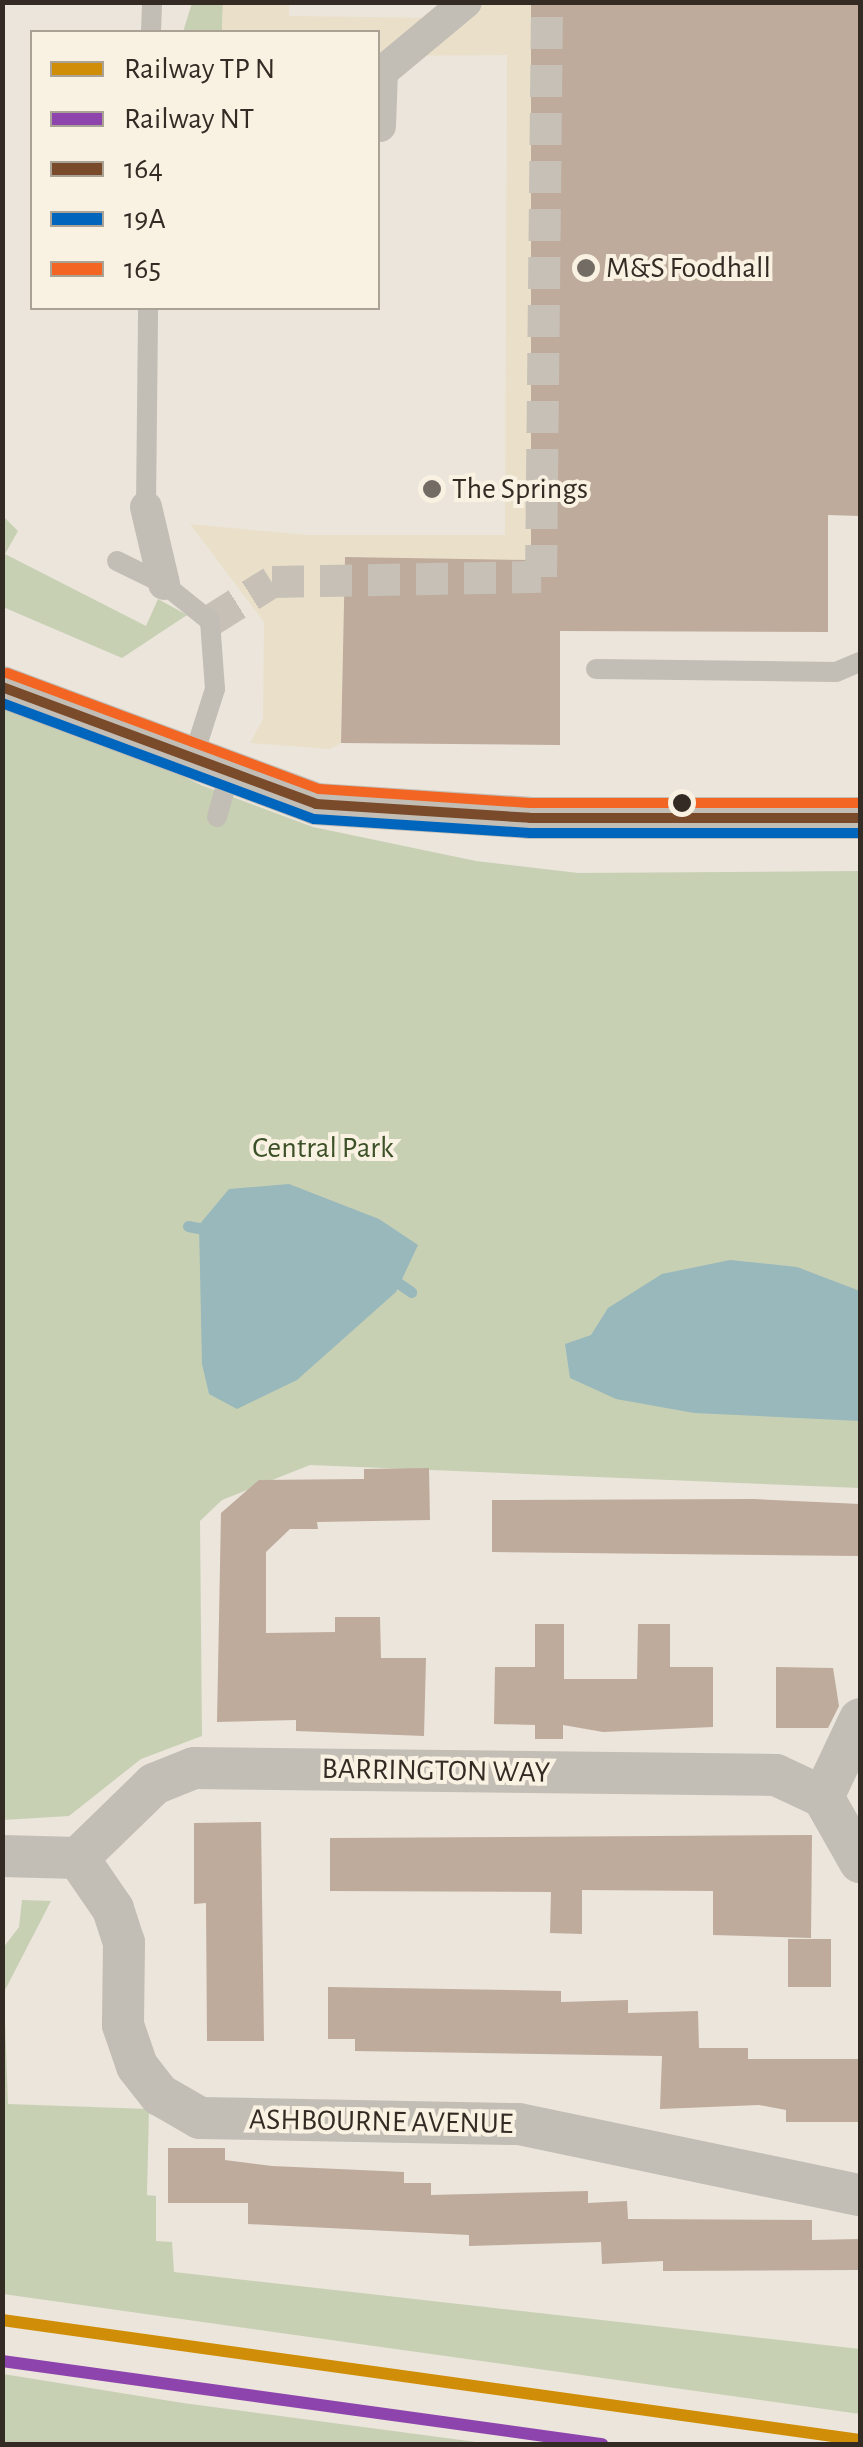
<!DOCTYPE html>
<html>
<head>
<meta charset="utf-8">
<style>
  body { margin:0 }
  #map { position:relative; width:863px; height:2447px; overflow:hidden; background:#ebe5db; font-family:"Alegreya Sans",sans-serif }
  div>[style] { position:absolute }
  .green>* { inset:0; background:#c8d0b4 }
  .plaza>* { inset:0; background:#eae0c9 }
  .water>* { inset:0; background:#98b8bc }
  .stream>* { height:11px; margin:-5.5px; padding:0 5.5px; transform-origin:5.5px; border-radius:5.5px; background:#98b8bc }
  .building>* { inset:0; background:#bfab9c; transform-origin:0 0 }
  .pedestrian-tunnel>* { height:32px; margin-top:-16px; transform-origin:0; background:repeating-linear-gradient(90deg,#c6c0b6 0 32px,transparent 0 48px) }
  .service>* { height:20px; margin:-10px; padding:0 10px; transform-origin:10px; border-radius:10px; background:#c2bdb5 }
  .pedestrian>* { height:32px; margin:-16px; padding:0 16px; transform-origin:16px; border-radius:16px; background:#c2bdb5 }
  .minor>* { height:42px; margin:-21px; padding:0 21px; transform-origin:21px; border-radius:21px; background:#c2bdb5 }
  .bus-1>* { height:10px; margin:-5px; padding:0 5px; transform-origin:5px; border-radius:5px; background:#7a4b2a }
  .bus-2>* { height:10px; margin:-5px; padding:0 5px; transform-origin:5px; border-radius:5px; background:#0065bd }
  .bus-3>* { height:10px; margin:-5px; padding:0 5px; transform-origin:5px; border-radius:5px; background:#f26522 }
  .rail-1>* { height:12px; margin:-6px; padding:0 6px; transform-origin:6px; border-radius:6px; background:#d08d07 }
  .rail-2>* { height:12px; margin:-6px; padding:0 6px; transform-origin:6px; border-radius:6px; background:#8e44ad }
  .dots>* { width:28px; height:28px; translate:-50% -50%; box-sizing:border-box; border:5px solid #f9f1e1; border-radius:50% }
  span { translate:-50% -50%; white-space:nowrap; text-align:center; line-height:1.15; -webkit-text-stroke:8px #f9f1e1; paint-order:stroke }
  .poi-label { font-size:30px; color:#332b24 }
  .left { translate:0 -50%; text-align:left }
  .park-label { font-size:30px; color:#3c5128 }
  .street-label { font-size:30px; color:#332b24 }
  .frame { position:absolute; inset:0; border:5px solid #332b24; pointer-events:none }
  .legend { position:absolute; left:30px; top:30px; width:350px; height:280px; box-sizing:border-box; background:#f9f1e1; border:2px solid #aaa295; margin:0; padding:12px 18px; list-style:none; font-size:30px; color:#332b24 }
  .legend li { display:flex; align-items:center; gap:20px; height:50px }
  .legend b { width:50px; border:2px solid #aaa295 }
</style>
</head>
<body>
<div id="map">
  <div class="green">
    <div style="clip-path:polygon(192px 3px,223px 3px,222px 32px,183px 32px)"></div>
    <div style="clip-path:polygon(2px 515px,18px 531px,5px 554px,146px 626px,158px 599px,187px 615px,122px 658px,3px 607px)"></div>
    <div style="clip-path:polygon(2px 688px,201px 785px,313px 827px,476px 861px,578px 873px,860px 871px,860px 1488px,310px 1465px,222px 1500px,200px 1521px,202px 1736px,141px 1759px,69px 1816px,3px 1820px)"></div>
    <div style="clip-path:polygon(22px 1900px,51px 1901px,4px 1992px,8px 2104px,149px 2109px,147px 2195px,156px 2196px,156px 2241px,172px 2242px,174px 2272px,860px 2349px,860px 2414px,3px 2294px,3px 1948px,19px 1927px)"></div>
    <div style="clip-path:polygon(3px 2374px,183px 2403px,491px 2444px,3px 2444px)"></div>
  </div>
  <div class="plaza">
    <div style="clip-path:polygon(223px 3px,289px 3px,289px 16px,442px 18px,458px 3px,563px 3px,557px 610px,344px 608px,341px 743px,330px 749px,250px 743px,263px 719px,264px 622px,190px 524px,307px 535px,505px 535px,507px 55px,378px 56px,378px 32px,222px 32px)"></div>
  </div>
  <div class="water">
    <div style="clip-path:polygon(289px 1184px,379px 1219px,418px 1245px,396px 1292px,297px 1380px,237px 1409px,209px 1394px,202px 1364px,199px 1225px,229px 1189px)"></div>
    <div style="clip-path:polygon(730px 1260px,797px 1267px,860px 1291px,860px 1421px,694px 1413px,616px 1399px,570px 1378px,565px 1344px,591px 1335px,608px 1308px,662px 1274px)"></div>
  </div>
  <div class="stream">
    <div style="left:188px;top:1226px;width:21px;rotate:11deg"></div>
    <div style="left:394px;top:1280px;width:21px;rotate:35deg"></div>
  </div>
  <div class="building">
    <div style="clip-path:polygon(531px 2px,860px 2px,860px 516px,828px 515px,828px 632px,560px 631px,560px 745px,341px 743px,345px 557px,531px 560px)"></div>
    <div style="clip-path:polygon(429px 1468px,430px 1520px,317px 1522px,318px 1529px,290px 1529px,266px 1552px,266px 1633px,335px 1632px,335px 1617px,380px 1617px,381px 1658px,426px 1658px,424px 1736px,296px 1731px,296px 1720px,217px 1722px,221px 1513px,259px 1480px,364px 1479px,364px 1469px)"></div>
    <div style="clip-path:polygon(754px 1499px,860px 1504px,860px 1556px,492px 1552px,492px 1500px)"></div>
    <div style="clip-path:polygon(535px 1624px,564px 1624px,564px 1679px,637px 1679px,638px 1624px,670px 1624px,670px 1667px,713px 1667px,713px 1727px,603px 1732px,563px 1725px,563px 1739px,535px 1739px,535px 1725px,494px 1724px,495px 1667px,535px 1667px)"></div>
    <div style="clip-path:polygon(776px 1667px,833px 1668px,839px 1706px,828px 1728px,776px 1728px)"></div>
    <div style="clip-path:polygon(261px 1822px,264px 2041px,207px 2041px,206px 1903px,194px 1904px,194px 1823px)"></div>
    <div style="clip-path:polygon(812px 1835px,811px 1938px,713px 1935px,713px 1891px,582px 1890px,582px 1934px,550px 1933px,551px 1892px,330px 1891px,330px 1838px)"></div>
    <div style="left:788px;top:1939px;width:43px;height:48px"></div>
    <div style="clip-path:polygon(328px 1987px,561px 1991px,561px 2002px,628px 2000px,628px 2013px,698px 2011px,699px 2048px,748px 2048px,748px 2059px,860px 2059px,860px 2122px,786px 2122px,786px 2110px,759px 2105px,660px 2109px,662px 2056px,355px 2051px,355px 2039px,328px 2039px)"></div>
    <div style="clip-path:polygon(168px 2148px,225px 2148px,225px 2160px,272px 2166px,404px 2172px,404px 2183px,431px 2183px,431px 2195px,588px 2191px,588px 2203px,627px 2201px,628px 2219px,812px 2220px,812px 2240px,860px 2239px,860px 2270px,663px 2271px,663px 2261px,602px 2264px,601px 2242px,469px 2246px,469px 2235px,248px 2224px,248px 2203px,168px 2203px)"></div>
  </div>
  <div class="pedestrian-tunnel">
    <div style="left:210px;top:621px;width:73px;rotate:-32.2deg"></div>
    <div style="left:272px;top:582px;width:269px;rotate:-1.1deg"></div>
    <div style="left:541px;top:577px;width:575px;rotate:-89.4deg"></div>
  </div>
  <div class="service">
    <div style="left:151px;top:32px;width:30px;rotate:-88deg"></div>
    <div style="left:146px;top:507px;width:199px;rotate:-89.4deg"></div>
    <div style="left:117px;top:561px;width:52px;rotate:26.1deg"></div>
    <div style="left:164px;top:584px;width:59px;rotate:38.8deg"></div>
    <div style="left:210px;top:621px;width:68px;rotate:85.8deg"></div>
    <div style="left:215px;top:689px;width:76px;rotate:107.7deg"></div>
    <div style="left:596px;top:669px;width:240px;rotate:0.7deg"></div>
    <div style="left:836px;top:672px;width:26px;rotate:-23deg"></div>
    <div style="left:217px;top:817px;width:44px;rotate:-74.1deg"></div>
  </div>
  <div class="pedestrian">
    <div style="left:380px;top:126px;width:54px;rotate:-87.9deg"></div>
    <div style="left:382px;top:72px;width:109px;rotate:-39.8deg"></div>
    <div style="left:146px;top:507px;width:79px;rotate:76.8deg"></div>
  </div>
  <div class="minor">
    <div style="left:2px;top:687px;width:335px;rotate:20.4deg"></div>
    <div style="left:316px;top:804px;width:214px;rotate:3.7deg"></div>
    <div style="left:530px;top:818px;width:330px"></div>
    <div style="left:823px;top:1797px;width:86px;rotate:-64.6deg"></div>
    <div style="left:2px;top:1856px;width:76px;rotate:1.5deg"></div>
    <div style="left:78px;top:1858px;width:106px;rotate:-44.2deg"></div>
    <div style="left:154px;top:1784px;width:43px;rotate:-21.8deg"></div>
    <div style="left:194px;top:1768px;width:582px;rotate:0.69deg"></div>
    <div style="left:776px;top:1775px;width:52px;rotate:25.1deg"></div>
    <div style="left:823px;top:1797px;width:75px;rotate:60.4deg"></div>
    <div style="left:78px;top:1858px;width:62px;rotate:55.5deg"></div>
    <div style="left:113px;top:1909px;width:35px;rotate:72deg"></div>
    <div style="left:124px;top:1942px;width:83px;rotate:90.7deg"></div>
    <div style="left:123px;top:2025px;width:43px;rotate:71.1deg"></div>
    <div style="left:137px;top:2066px;width:37px;rotate:52deg"></div>
    <div style="left:160px;top:2095px;width:46px;rotate:29.9deg"></div>
    <div style="left:200px;top:2118px;width:319px;rotate:1.1deg"></div>
    <div style="left:519px;top:2124px;width:348px;rotate:11.8deg"></div>
  </div>
  <div class="bus-1">
    <div style="left:2px;top:687px;width:335px;rotate:20.4deg"></div>
    <div style="left:316px;top:804px;width:214px;rotate:3.7deg"></div>
    <div style="left:530px;top:818px;width:330px"></div>
  </div>
  <div class="bus-2">
    <div style="left:2px;top:703px;width:333px;rotate:20.4deg"></div>
    <div style="left:314px;top:819px;width:216px;rotate:3.7deg"></div>
    <div style="left:530px;top:833px;width:330px"></div>
  </div>
  <div class="bus-3">
    <div style="left:7px;top:673px;width:333px;rotate:20.4deg"></div>
    <div style="left:319px;top:789px;width:211px;rotate:3.8deg"></div>
    <div style="left:530px;top:803px;width:330px"></div>
  </div>
  <div class="rail-1">
    <div style="left:2px;top:2320px;width:866px;rotate:7.96deg"></div>
  </div>
  <div class="rail-2">
    <div style="left:2px;top:2361px;width:606px;rotate:7.88deg"></div>
  </div>
  <div class="dots">
    <div style="left:586px;top:268px;background:#736c64"></div>
    <div style="left:432px;top:489px;background:#736c64"></div>
    <div style="left:682px;top:803px;background:#332b24"></div>
  </div>
  <div class="poi-label">
    <span class="left" style="left:606px;top:268px">M&amp;S Foodhall</span>
    <span class="left" style="left:452px;top:489px">The Springs</span>
  </div>
  <div class="park-label">
    <span style="left:323px;top:1148px">Central Park</span>
  </div>
  <div class="street-label">
    <span style="left:436px;top:1771px;rotate:1deg">BARRINGTON WAY</span>
    <span style="left:381px;top:2122px;rotate:1deg">ASHBOURNE AVENUE</span>
  </div>
  <div class="frame"></div>
  <ul class="legend">
  <li><b style="height:12px;background:#d08d07"></b>Railway TP N</li>
  <li><b style="height:12px;background:#8e44ad"></b>Railway NT</li>
  <li><b style="height:12px;background:#7a4b2a"></b>164</li>
  <li><b style="height:12px;background:#0065bd"></b>19A</li>
  <li><b style="height:12px;background:#f26522"></b>165</li>
  </ul>
</div>
</body>
</html>
